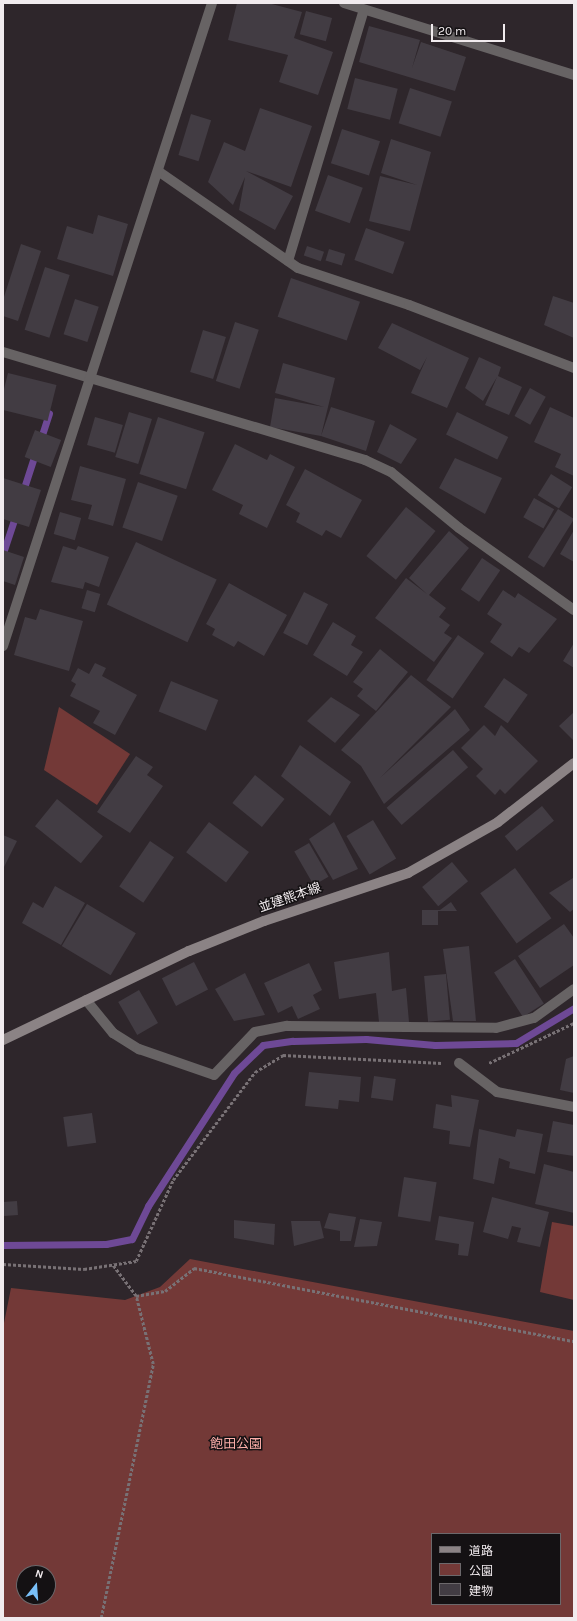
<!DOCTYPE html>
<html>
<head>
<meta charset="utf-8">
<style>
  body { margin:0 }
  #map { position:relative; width:577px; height:1621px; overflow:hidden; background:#2e262b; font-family:Karla,"Noto Sans JP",sans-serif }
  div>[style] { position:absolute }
  .green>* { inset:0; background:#733937 }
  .stream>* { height:7px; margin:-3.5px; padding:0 3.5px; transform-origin:3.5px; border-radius:3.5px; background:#6e4996 }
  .building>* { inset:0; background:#423c43; transform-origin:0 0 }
  .path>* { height:2.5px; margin-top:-1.25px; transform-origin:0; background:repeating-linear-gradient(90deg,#787175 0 3px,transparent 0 5px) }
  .service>* { height:10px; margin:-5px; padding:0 5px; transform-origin:5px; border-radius:5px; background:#676364 }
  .minor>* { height:10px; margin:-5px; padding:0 5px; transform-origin:5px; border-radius:5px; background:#676364 }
  .secondary>* { height:10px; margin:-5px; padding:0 5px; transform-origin:5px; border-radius:5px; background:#8b8385 }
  span { translate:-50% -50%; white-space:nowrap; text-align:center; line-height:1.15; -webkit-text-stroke:3px #141113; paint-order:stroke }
  .street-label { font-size:13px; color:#f1ebee }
  .park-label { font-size:13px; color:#fcaea9 }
  .frame { position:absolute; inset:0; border:4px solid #f1ebee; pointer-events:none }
  .legend { position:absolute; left:431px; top:1533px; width:130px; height:72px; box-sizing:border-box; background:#141113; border:1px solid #6c686b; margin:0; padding:5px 7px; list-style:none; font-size:12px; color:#f1ebee }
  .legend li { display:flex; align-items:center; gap:8px; height:20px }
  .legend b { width:20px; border:1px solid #6c686b }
  .north { position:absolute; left:16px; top:1565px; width:40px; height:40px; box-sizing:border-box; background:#141113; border:1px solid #6c686b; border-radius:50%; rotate:17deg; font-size:11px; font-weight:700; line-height:16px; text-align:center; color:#f1ebee }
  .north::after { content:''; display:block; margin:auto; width:14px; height:18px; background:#79bff8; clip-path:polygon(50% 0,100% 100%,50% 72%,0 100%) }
  .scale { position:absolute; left:431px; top:24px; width:74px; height:18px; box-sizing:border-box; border:2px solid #f1ebee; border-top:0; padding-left:5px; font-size:12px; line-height:14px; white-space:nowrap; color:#f1ebee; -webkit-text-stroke:3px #141113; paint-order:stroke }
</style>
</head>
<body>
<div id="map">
  <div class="green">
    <div style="clip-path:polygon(59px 707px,130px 754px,97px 805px,44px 770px)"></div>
    <div style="clip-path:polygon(552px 1222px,574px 1226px,574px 1300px,540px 1292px)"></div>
    <div style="clip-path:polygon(evenodd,190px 1259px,574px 1331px,574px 1618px,3px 1618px,3px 1328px,11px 1288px,125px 1300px,160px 1287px,190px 1259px,432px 1534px,560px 1534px,560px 1604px,432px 1604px,432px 1534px,190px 1259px,24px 1573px,48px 1573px,48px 1597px,24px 1597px,24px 1573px)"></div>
  </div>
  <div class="stream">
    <div style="left:40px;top:441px;width:29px;rotate:-72deg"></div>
    <div style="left:22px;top:494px;width:45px;rotate:-72deg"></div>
    <div style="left:3px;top:553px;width:41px;rotate:-71.6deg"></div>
    <div style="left:3px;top:1245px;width:103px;rotate:-0.6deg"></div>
    <div style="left:106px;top:1244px;width:26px;rotate:-11deg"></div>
    <div style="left:132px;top:1239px;width:37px;rotate:-64deg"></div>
    <div style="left:148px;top:1206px;width:158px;rotate:-57.1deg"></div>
    <div style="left:234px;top:1073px;width:40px;rotate:-44deg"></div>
    <div style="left:263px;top:1045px;width:30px;rotate:-8deg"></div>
    <div style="left:293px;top:1041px;width:73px;rotate:-1.6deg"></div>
    <div style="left:366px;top:1039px;width:69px;rotate:5deg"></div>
    <div style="left:435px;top:1045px;width:81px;rotate:-1.4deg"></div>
    <div style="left:516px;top:1043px;width:68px;rotate:-31.1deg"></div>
  </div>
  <div class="building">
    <div style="clip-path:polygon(237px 3px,268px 3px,302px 12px,294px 38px,333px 52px,318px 95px,279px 82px,288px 55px,228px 40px)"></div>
    <div style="left:306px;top:11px;width:27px;height:24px;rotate:15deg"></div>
    <div style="clip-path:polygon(369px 26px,420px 40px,412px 68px,421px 42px,466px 57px,455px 91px,359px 62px)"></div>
    <div style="left:355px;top:78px;width:44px;height:32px;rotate:14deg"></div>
    <div style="left:410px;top:88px;width:44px;height:37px;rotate:18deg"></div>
    <div style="clip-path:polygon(260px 108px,312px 126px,291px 187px,246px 171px,293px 196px,275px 230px,239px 210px,245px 177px,233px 205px,208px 182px,224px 142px,245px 151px)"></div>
    <div style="left:191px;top:114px;width:21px;height:43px;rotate:17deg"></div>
    <div style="left:342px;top:129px;width:40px;height:36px;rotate:18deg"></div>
    <div style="clip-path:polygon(391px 139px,431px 152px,410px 231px,369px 221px,380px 176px,417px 185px,381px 173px)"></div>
    <div style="left:328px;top:175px;width:37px;height:38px;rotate:20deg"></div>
    <div style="clip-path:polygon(98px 215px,128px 224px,113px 276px,57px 259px,67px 226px,93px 234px)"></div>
    <div style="left:366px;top:228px;width:41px;height:34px;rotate:20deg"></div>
    <div style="clip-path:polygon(21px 244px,41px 251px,18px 321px,3px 316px,3px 300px)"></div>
    <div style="left:307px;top:246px;width:18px;height:10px;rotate:19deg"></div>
    <div style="left:329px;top:249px;width:17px;height:12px;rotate:17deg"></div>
    <div style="left:45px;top:267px;width:26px;height:66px;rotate:18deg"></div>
    <div style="left:291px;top:278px;width:73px;height:41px;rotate:19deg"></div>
    <div style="clip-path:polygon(553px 296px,574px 303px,574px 338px,544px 325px)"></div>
    <div style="left:75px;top:299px;width:25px;height:37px;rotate:18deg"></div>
    <div style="left:235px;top:322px;width:25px;height:62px;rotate:18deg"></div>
    <div style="clip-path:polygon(392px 323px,469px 358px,447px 408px,411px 393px,427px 357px,420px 370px,378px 348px)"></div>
    <div style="left:203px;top:330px;width:24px;height:44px;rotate:17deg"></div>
    <div style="clip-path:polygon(479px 357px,501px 367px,498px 376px,522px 387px,509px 415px,485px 405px,497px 377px,483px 401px,465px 388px)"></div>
    <div style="clip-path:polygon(283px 363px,335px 378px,321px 436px,331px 407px,375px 421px,366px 451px,321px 436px,270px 427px,275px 398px,324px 407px,275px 393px)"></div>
    <div style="left:8px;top:373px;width:50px;height:37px;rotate:14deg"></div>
    <div style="left:530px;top:388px;width:18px;height:32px;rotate:29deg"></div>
    <div style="clip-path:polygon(550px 407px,574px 418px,574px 476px,555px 467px,561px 454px,534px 442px)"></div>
    <div style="left:129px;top:412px;width:24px;height:47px;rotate:17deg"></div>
    <div style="left:457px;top:412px;width:57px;height:25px;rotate:26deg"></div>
    <div style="left:95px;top:417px;width:29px;height:29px;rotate:16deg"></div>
    <div style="left:158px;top:417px;width:49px;height:60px;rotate:18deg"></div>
    <div style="clip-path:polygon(390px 424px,417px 439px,401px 464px,377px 452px)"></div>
    <div style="left:35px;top:430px;width:28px;height:29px;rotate:21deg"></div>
    <div style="clip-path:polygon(235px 444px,267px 460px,270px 454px,295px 467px,267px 528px,239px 514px,243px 505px,212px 490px)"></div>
    <div style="clip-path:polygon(455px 458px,502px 478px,485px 514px,439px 488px)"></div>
    <div style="clip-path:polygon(80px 466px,126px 479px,113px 526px,88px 519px,92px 505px,71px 500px)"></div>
    <div style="clip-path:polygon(305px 469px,362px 500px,341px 538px,326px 530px,322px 536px,296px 522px,300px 513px,286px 505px)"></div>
    <div style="left:551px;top:474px;width:25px;height:25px;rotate:32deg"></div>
    <div style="clip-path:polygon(3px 478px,41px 490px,29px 527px,3px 519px)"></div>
    <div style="left:138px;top:482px;width:42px;height:48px;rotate:19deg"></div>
    <div style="left:534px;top:498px;width:23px;height:22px;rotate:29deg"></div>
    <div style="left:406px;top:507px;width:38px;height:63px;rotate:39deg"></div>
    <div style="left:558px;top:509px;width:19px;height:57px;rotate:32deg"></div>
    <div style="left:60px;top:512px;width:22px;height:23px;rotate:16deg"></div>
    <div style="clip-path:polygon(574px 530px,574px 562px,560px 554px)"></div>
    <div style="clip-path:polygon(449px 531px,469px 548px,429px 595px,446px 608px,439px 617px,450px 625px,444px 633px,452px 638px,434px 662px,375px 618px,406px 578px,427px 594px,409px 578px)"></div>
    <div style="left:136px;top:542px;width:89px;height:69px;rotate:25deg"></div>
    <div style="clip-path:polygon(63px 546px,76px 550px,78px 546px,109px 557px,99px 587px,85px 582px,83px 589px,51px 582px)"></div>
    <div style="clip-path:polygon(3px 550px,24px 557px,15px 585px,3px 581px)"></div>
    <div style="left:482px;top:558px;width:22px;height:38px;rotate:34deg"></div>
    <div style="clip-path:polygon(229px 583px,287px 615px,264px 656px,238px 641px,234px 647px,212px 635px,215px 629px,206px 624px)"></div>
    <div style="left:87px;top:590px;width:14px;height:19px;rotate:17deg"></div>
    <div style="clip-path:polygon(503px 590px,515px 598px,518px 593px,557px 619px,529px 653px,519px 647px,512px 657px,490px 642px,502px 624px,487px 614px)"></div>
    <div style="left:304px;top:592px;width:27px;height:46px;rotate:27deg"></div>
    <div style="clip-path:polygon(40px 609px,83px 621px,69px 671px,14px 655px,25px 617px,36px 620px)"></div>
    <div style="clip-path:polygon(333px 622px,356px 636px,351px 645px,363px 652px,347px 676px,313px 655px)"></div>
    <div style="left:458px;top:635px;width:32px;height:55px;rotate:35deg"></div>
    <div style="clip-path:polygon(574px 643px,574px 668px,563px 661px)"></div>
    <div style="clip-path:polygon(380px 649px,408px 672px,376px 711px,357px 696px,363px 689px,353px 682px)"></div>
    <div style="clip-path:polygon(95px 663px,106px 668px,102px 676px,137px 695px,115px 735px,93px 723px,100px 711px,70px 696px,76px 684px,71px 681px,78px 668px,89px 674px)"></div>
    <div style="clip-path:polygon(411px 675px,451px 707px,380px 778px,455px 709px,470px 730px,384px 804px,361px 766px,341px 750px)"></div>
    <div style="left:504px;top:678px;width:29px;height:35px;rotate:35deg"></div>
    <div style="left:171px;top:681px;width:51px;height:33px;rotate:22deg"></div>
    <div style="clip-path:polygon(331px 697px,360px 715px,335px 743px,307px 721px)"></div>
    <div style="clip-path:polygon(574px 712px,574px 741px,559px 726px)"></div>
    <div style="clip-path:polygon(484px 725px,495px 736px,501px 725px,538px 761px,505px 794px,500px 789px,495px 795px,476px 776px,483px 769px,461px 748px)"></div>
    <div style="clip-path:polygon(300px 745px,351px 782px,330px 816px,281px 776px)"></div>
    <div style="left:453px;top:750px;width:23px;height:88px;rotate:49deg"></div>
    <div style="clip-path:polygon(136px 756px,153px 767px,147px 775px,163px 786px,130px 833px,97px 812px)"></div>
    <div style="left:255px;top:775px;width:38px;height:36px;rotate:39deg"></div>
    <div style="left:57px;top:799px;width:59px;height:35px;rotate:39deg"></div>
    <div style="left:542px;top:806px;width:19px;height:48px;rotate:51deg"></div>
    <div style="left:373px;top:820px;width:45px;height:31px;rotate:59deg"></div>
    <div style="left:209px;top:822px;width:50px;height:38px;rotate:37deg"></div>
    <div style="clip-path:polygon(334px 822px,358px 869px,333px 880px,309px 839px)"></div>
    <div style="clip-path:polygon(3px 835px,17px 841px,3px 869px)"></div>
    <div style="left:150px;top:841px;width:29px;height:55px;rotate:34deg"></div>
    <div style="left:309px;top:843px;width:39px;height:17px;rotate:60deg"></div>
    <div style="left:452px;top:862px;width:25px;height:39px;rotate:50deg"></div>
    <div style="left:515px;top:868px;width:62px;height:43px;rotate:54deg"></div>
    <div style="clip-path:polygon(573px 878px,574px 909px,570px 912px,549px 893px)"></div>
    <div style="clip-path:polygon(55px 886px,85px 903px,61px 945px,22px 923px,33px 902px,43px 908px)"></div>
    <div style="clip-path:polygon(451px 902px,457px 911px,438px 911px,438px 925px,422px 925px,422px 910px,440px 910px)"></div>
    <div style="left:87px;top:904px;width:57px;height:49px;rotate:31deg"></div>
    <div style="clip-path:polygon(564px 924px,574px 938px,574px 965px,540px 988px,518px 956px)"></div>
    <div style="clip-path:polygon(469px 946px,476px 1021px,453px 1021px,443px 949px)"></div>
    <div style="clip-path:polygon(389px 952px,392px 991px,406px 988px,409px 1022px,379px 1022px,376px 993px,339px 999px,334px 962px)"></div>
    <div style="left:515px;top:959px;width:53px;height:25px;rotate:57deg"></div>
    <div style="left:194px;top:962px;width:31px;height:36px;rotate:63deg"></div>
    <div style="clip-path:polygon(309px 963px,322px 990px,313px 995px,320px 1009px,298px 1019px,292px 1006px,278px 1013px,264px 983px)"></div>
    <div style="clip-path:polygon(245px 973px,265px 1015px,234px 1021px,215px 989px)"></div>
    <div style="left:446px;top:974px;width:46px;height:22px;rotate:85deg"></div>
    <div style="left:139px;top:990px;width:38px;height:24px;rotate:60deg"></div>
    <div style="clip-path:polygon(574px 1056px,574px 1093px,560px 1090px,566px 1059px)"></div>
    <div style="clip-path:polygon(309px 1072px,361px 1077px,359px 1102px,339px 1100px,338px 1109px,305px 1106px)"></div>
    <div style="left:374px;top:1076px;width:22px;height:22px;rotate:8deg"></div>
    <div style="clip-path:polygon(451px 1095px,479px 1100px,470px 1147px,449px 1144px,450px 1131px,433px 1128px,436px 1104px,452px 1107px)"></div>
    <div style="left:92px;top:1113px;width:30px;height:29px;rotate:82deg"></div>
    <div style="clip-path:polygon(553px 1121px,574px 1125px,574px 1156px,547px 1152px)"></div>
    <div style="clip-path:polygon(479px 1129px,515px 1137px,517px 1129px,543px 1134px,535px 1174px,509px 1168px,510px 1162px,499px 1158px,494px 1184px,473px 1179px)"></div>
    <div style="clip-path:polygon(544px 1164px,574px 1172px,574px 1213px,535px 1204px)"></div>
    <div style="left:404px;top:1177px;width:33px;height:40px;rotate:9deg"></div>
    <div style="clip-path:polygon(492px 1197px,549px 1212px,540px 1247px,517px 1242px,521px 1228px,512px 1226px,508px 1239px,483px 1232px)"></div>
    <div style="left:17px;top:1201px;width:14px;height:14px;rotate:86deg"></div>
    <div style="clip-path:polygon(329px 1213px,356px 1217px,351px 1241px,340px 1241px,340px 1231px,324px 1228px)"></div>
    <div style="clip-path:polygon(439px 1216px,474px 1222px,468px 1256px,458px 1255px,459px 1244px,435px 1240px)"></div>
    <div style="clip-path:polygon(360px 1219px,382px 1222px,377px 1246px,354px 1247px)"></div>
    <div style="clip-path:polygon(234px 1220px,275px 1224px,274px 1245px,234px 1238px)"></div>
    <div style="clip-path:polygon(291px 1221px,320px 1221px,324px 1238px,294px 1246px)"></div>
  </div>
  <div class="path">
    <div style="left:489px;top:1063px;width:94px;rotate:-25.2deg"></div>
    <div style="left:3px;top:1264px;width:81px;rotate:3.5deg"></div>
    <div style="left:84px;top:1269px;width:53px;rotate:-8.7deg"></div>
    <div style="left:136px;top:1261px;width:89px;rotate:-65.4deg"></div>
    <div style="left:173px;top:1180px;width:136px;rotate:-52.8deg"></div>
    <div style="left:255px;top:1072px;width:33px;rotate:-31deg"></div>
    <div style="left:283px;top:1055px;width:159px;rotate:2.9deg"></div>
    <div style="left:136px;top:1296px;width:29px;rotate:-10deg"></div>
    <div style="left:165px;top:1291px;width:37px;rotate:-38deg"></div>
    <div style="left:194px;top:1268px;width:387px;rotate:10.9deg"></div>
    <div style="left:101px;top:1618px;width:259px;rotate:-78.4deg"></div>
    <div style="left:153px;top:1364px;width:70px;rotate:-104deg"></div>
    <div style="left:136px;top:1296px;width:39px;rotate:-127deg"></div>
  </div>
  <div class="service">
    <div style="left:459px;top:1063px;width:48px;rotate:37.3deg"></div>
    <div style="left:497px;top:1092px;width:78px;rotate:11deg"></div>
  </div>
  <div class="minor">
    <div style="left:344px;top:3px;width:241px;rotate:17.4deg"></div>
    <div style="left:158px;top:171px;width:170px;rotate:34.7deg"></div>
    <div style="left:298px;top:268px;width:117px;rotate:18.4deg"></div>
    <div style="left:409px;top:305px;width:177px;rotate:20.9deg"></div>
    <div style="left:288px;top:261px;width:262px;rotate:-73.2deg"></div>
    <div style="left:3px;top:352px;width:378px;rotate:16.6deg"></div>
    <div style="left:365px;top:460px;width:29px;rotate:25deg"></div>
    <div style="left:391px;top:472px;width:88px;rotate:39.5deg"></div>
    <div style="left:459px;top:528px;width:141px;rotate:35.5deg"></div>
    <div style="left:3px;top:646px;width:676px;rotate:-71.99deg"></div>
    <div style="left:86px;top:1000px;width:43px;rotate:50.7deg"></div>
    <div style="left:113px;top:1033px;width:31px;rotate:32deg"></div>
    <div style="left:139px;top:1049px;width:79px;rotate:19.1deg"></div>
    <div style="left:214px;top:1075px;width:59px;rotate:-46.4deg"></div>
    <div style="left:255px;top:1032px;width:33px;rotate:-11deg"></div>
    <div style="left:287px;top:1026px;width:209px;rotate:0.5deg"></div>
    <div style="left:496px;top:1028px;width:39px;rotate:-15deg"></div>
    <div style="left:534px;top:1018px;width:49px;rotate:-35.9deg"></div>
  </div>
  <div class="secondary">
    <div style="left:3px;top:1040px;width:206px;rotate:-25.6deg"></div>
    <div style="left:189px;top:951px;width:81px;rotate:-21.8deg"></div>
    <div style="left:264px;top:921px;width:152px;rotate:-18.4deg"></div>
    <div style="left:408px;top:873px;width:103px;rotate:-29.5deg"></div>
    <div style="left:498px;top:822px;width:96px;rotate:-37.8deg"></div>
  </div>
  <div class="street-label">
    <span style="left:290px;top:898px;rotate:-19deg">並建熊本線</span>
  </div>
  <div class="park-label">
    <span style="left:236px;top:1444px">飽田公園</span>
  </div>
  <div class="frame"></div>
  <ul class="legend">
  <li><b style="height:5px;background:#8b8385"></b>道路</li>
  <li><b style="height:11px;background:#733937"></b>公園</li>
  <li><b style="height:11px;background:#423c43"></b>建物</li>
  </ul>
  <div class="north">N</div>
  <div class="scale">20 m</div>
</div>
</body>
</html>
